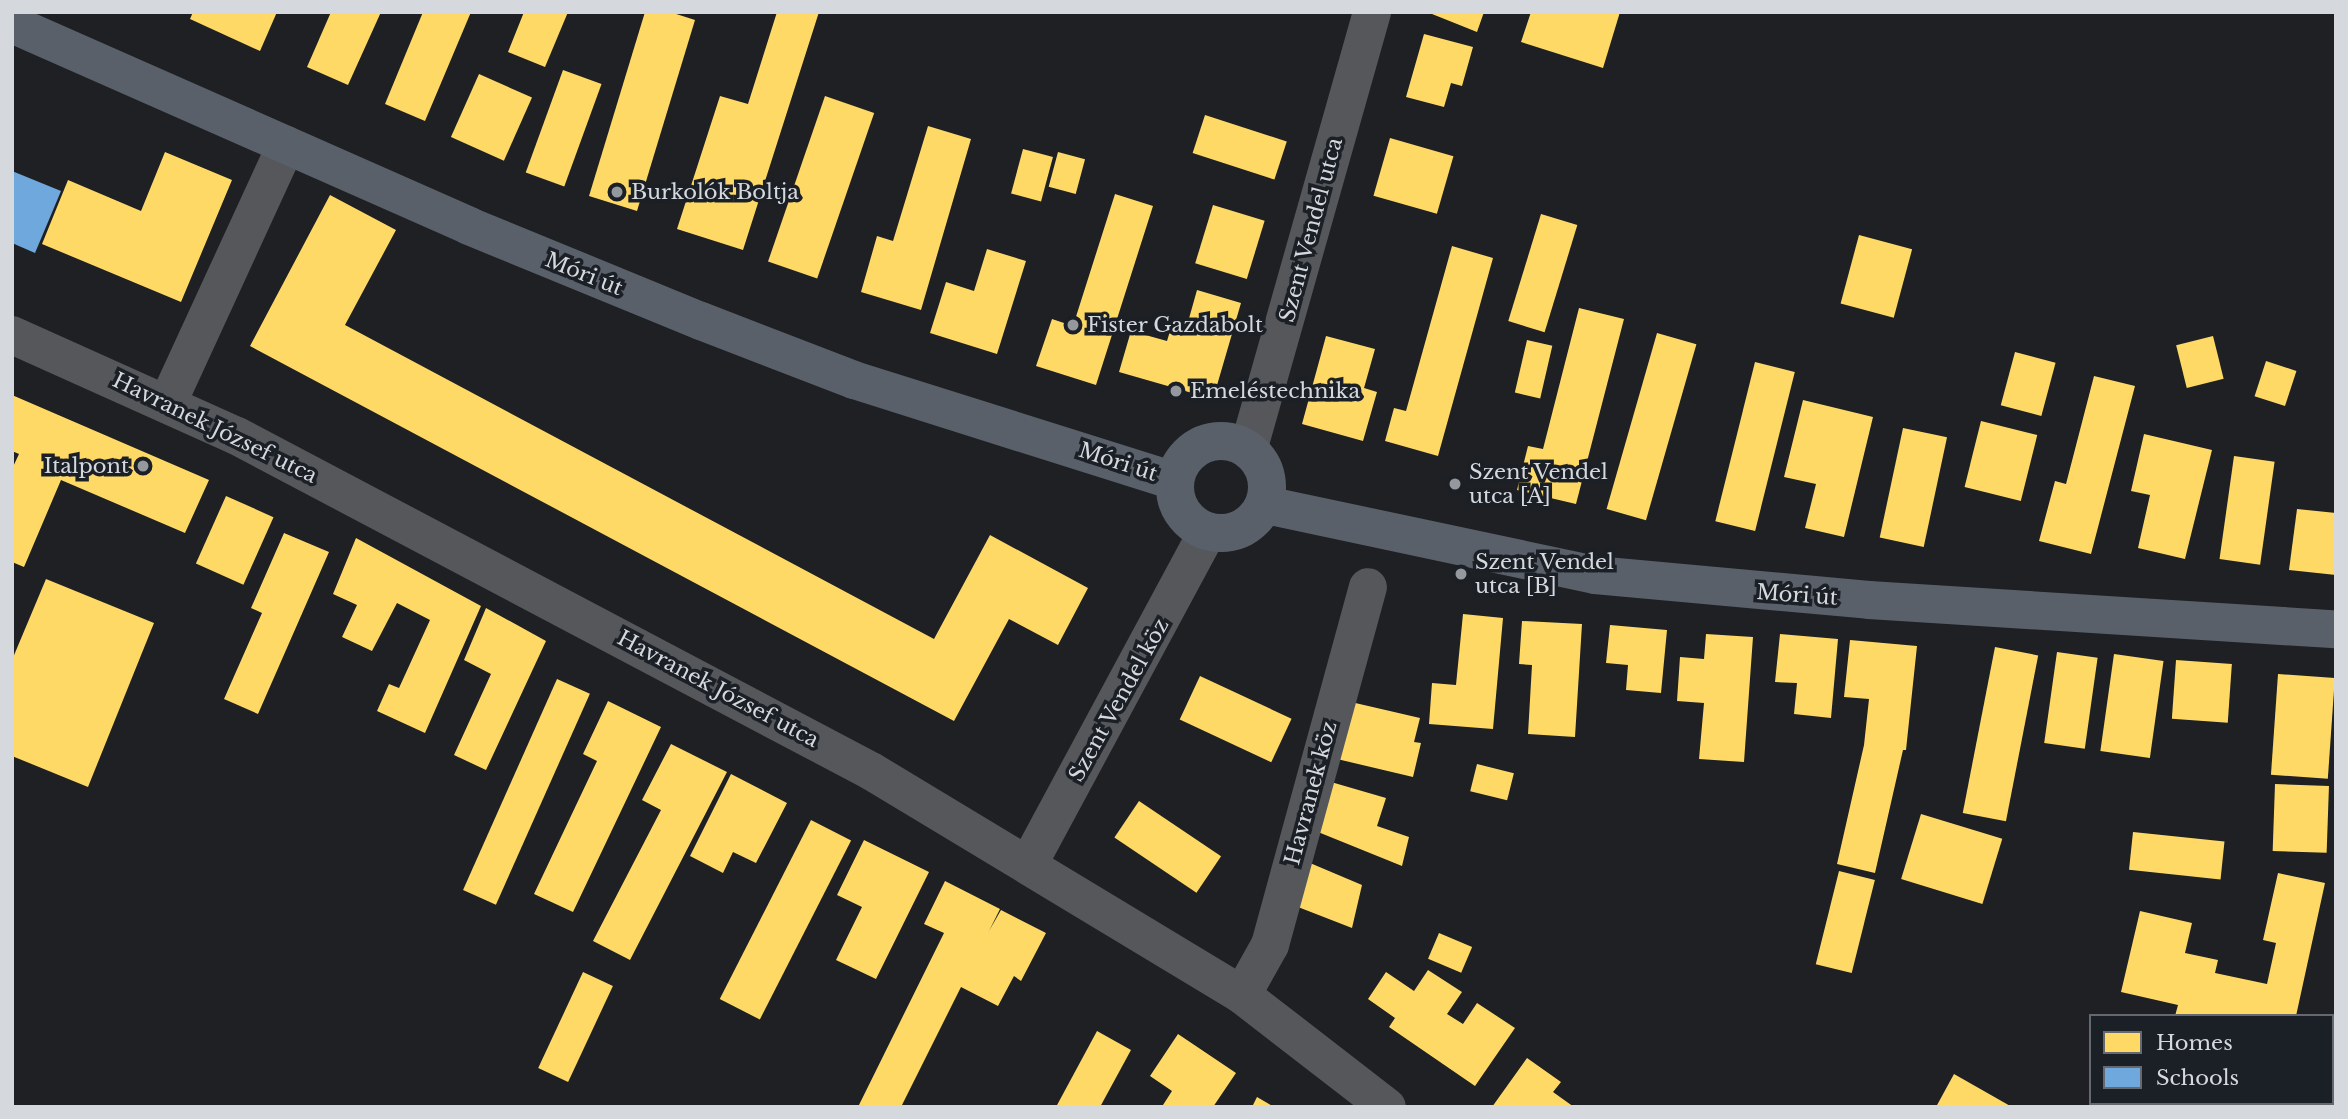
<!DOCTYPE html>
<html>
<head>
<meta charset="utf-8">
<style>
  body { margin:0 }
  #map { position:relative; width:2348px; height:1119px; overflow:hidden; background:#1e2023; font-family:"Libre Baskerville",serif }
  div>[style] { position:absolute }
  .homes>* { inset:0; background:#ffd966; transform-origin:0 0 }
  .schools>* { inset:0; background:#6fa8dc }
  .minor>* { height:38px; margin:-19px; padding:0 19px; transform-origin:19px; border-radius:19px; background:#56575a }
  .major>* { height:38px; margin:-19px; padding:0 19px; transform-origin:19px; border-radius:19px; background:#59606a }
  .major>.ring { margin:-19px; padding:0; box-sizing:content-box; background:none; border:38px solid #59606a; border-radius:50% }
  .dots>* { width:19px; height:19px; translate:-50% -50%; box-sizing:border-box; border:4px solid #1b1f26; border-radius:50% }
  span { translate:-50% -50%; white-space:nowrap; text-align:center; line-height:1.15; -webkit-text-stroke:7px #1b1f26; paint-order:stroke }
  .poi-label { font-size:21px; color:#d5d8dd }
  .left { translate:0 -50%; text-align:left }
  .right { translate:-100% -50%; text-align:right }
  .street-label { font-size:21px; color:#d5d8dd }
  .frame { position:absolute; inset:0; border:14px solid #d5d8dd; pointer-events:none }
  .legend { position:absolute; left:2089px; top:1014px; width:245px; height:91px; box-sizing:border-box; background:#1b1f26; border:2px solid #65696f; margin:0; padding:9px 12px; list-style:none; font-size:21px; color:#d5d8dd }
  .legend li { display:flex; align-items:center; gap:14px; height:35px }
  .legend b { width:35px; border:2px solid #65696f }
</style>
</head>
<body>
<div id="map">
  <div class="homes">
    <div style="clip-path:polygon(193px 12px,277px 12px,260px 51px,190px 19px)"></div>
    <div style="clip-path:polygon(331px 12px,381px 12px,348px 85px,307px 67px)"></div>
    <div style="clip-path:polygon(423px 12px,471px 12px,425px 121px,385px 104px)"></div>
    <div style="clip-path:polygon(524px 12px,568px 12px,545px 67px,508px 52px)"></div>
    <div style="clip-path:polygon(645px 12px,670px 12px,695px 20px,637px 211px,589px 196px)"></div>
    <div style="clip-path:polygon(777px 12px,819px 12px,743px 250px,677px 229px,720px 96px,748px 104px)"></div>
    <div style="clip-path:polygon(1427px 12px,1484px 12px,1477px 32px)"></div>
    <div style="clip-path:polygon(1531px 12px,1620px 12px,1603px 68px,1521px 42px)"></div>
    <div style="clip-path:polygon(1424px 34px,1473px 47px,1462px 86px,1451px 83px,1444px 107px,1406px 97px)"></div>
    <div style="left:563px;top:70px;width:41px;height:109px;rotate:20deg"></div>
    <div style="left:479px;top:74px;width:58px;height:69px;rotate:24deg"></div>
    <div style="left:825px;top:96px;width:52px;height:175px;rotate:19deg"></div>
    <div style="left:1205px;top:115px;width:86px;height:40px;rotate:18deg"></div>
    <div style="clip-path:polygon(928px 126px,971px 139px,921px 310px,861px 292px,877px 236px,893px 241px)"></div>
    <div style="left:1390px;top:138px;width:66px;height:60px;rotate:16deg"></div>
    <div style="left:1023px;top:149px;width:31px;height:46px;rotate:15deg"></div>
    <div style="clip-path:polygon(165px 152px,232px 180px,181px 302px,42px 244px,68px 180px,141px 211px)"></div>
    <div style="left:1058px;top:152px;width:28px;height:36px;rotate:15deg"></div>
    <div style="clip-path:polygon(1115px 194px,1153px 206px,1096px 385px,1036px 366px,1052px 319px,1073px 326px)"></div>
    <div style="clip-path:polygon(330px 195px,396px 230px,345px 325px,934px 639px,990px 535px,1088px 588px,1058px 645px,1009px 619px,954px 721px,250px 346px)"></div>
    <div style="left:1213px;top:205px;width:54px;height:61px;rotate:17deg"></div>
    <div style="left:1541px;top:214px;width:38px;height:112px;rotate:17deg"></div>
    <div style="left:1859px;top:235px;width:55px;height:71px;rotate:15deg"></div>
    <div style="clip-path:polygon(1452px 246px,1493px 258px,1438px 456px,1385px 441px,1394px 408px,1406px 411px)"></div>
    <div style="clip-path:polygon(987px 249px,1026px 261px,997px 354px,930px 333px,946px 282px,974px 291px)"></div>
    <div style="clip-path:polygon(1197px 290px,1241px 303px,1213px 399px,1119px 372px,1131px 331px,1167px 341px,1174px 318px,1188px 322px)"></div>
    <div style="clip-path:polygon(1579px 308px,1624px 319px,1576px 504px,1517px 490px,1528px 446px,1543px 449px)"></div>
    <div style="left:1657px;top:333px;width:41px;height:183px;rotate:16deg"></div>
    <div style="clip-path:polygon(1326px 336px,1375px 349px,1364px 388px,1377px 392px,1363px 441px,1302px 424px)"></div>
    <div style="left:2213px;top:336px;width:44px;height:38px;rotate:76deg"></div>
    <div style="left:1527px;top:340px;width:26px;height:54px;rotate:13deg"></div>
    <div style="left:2015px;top:352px;width:42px;height:55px;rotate:15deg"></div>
    <div style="left:2266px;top:361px;width:32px;height:37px;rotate:18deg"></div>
    <div style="left:1755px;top:362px;width:41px;height:164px;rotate:14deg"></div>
    <div style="clip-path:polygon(2094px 376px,2135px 386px,2091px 554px,2039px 541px,2055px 481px,2066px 484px)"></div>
    <div style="clip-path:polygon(12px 395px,209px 480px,185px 533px,61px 480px,24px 567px,12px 562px,12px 469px,19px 454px,12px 451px)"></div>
    <div style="clip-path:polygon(1803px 400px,1873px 417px,1844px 537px,1805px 528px,1816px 484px,1784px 477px)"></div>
    <div style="left:1981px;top:421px;width:58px;height:68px;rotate:14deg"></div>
    <div style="left:1903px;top:428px;width:45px;height:112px;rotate:12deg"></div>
    <div style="clip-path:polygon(2144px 434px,2212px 450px,2185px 559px,2138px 548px,2150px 495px,2131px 491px)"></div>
    <div style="left:2234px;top:456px;width:41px;height:104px;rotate:8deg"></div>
    <div style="left:226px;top:496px;width:52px;height:74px;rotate:24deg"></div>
    <div style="clip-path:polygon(2297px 509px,2336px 513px,2336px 575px,2289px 570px)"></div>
    <div style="clip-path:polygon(284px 533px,329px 552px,258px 714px,224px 699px,262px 613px,251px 608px)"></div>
    <div style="clip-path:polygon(356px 538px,481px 606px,425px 733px,377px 711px,389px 684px,399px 688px,430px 620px,397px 603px,372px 651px,342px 637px,357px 605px,333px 594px)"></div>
    <div style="clip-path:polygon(46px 579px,154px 623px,88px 787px,12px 756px,12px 660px)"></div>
    <div style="clip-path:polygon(486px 608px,546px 641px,486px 770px,454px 755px,491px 674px,464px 660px)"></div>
    <div style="clip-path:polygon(1463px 614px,1503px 618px,1493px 729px,1429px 724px,1432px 683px,1456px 685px)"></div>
    <div style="clip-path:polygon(1522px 621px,1582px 624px,1575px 737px,1528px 734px,1532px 665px,1519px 664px)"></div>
    <div style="clip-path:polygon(1610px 625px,1667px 630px,1661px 693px,1626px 690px,1628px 665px,1606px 663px)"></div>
    <div style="clip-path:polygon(1706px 634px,1753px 637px,1744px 762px,1699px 759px,1704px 703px,1677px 701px,1680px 657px,1704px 659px)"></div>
    <div style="clip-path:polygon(1780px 634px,1838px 639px,1831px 718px,1794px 714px,1797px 683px,1775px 682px)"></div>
    <div style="clip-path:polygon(1850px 640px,1917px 646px,1906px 750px,1903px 750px,1875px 873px,1837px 864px,1864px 745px,1869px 699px,1844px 697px)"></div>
    <div style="left:1995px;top:647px;width:44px;height:169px;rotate:11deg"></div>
    <div style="left:2057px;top:652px;width:41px;height:92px;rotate:8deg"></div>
    <div style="left:2114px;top:654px;width:50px;height:98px;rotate:8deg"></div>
    <div style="left:2176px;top:660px;width:56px;height:59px;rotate:4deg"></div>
    <div style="left:2278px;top:674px;width:57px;height:101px;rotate:4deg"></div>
    <div style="left:1200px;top:676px;width:101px;height:48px;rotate:25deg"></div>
    <div style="left:557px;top:679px;width:36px;height:231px;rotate:24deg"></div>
    <div style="clip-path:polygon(608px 701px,661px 727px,573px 912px,534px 894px,597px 761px,583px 754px)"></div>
    <div style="clip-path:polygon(1351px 702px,1420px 718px,1414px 742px,1421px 743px,1413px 777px,1337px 759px)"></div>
    <div style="clip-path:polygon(671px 744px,727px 772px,630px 960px,593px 941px,661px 810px,642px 800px)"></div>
    <div style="left:1477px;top:764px;width:38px;height:28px;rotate:14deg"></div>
    <div style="clip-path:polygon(731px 774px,787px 803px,756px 863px,733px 852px,723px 873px,690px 856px)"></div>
    <div style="clip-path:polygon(1331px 782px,1386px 798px,1377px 826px,1409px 837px,1402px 866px,1318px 832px)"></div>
    <div style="left:2275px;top:784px;width:54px;height:67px;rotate:2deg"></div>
    <div style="left:1139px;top:801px;width:99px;height:44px;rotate:34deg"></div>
    <div style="left:1921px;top:814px;width:85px;height:68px;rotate:17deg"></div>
    <div style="left:811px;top:820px;width:45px;height:201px;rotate:27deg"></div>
    <div style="left:2133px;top:832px;width:92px;height:38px;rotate:6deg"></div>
    <div style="clip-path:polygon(864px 840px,929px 872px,876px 979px,836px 960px,862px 907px,837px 895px)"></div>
    <div style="clip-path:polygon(1310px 863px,1362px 885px,1352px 928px,1298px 907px)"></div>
    <div style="left:1839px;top:871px;width:37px;height:96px;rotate:14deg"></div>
    <div style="clip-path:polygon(2278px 873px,2325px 883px,2296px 1016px,2175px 1016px,2178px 1005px,2121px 992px,2140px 911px,2192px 923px,2185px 953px,2218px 960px,2215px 973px,2267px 984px,2276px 943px,2263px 940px)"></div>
    <div style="clip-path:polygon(945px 881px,1000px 909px,989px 931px,1001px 910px,1046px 933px,1021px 981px,1014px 976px,998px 1006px,961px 987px,901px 1107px,858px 1107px,944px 933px,924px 924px)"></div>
    <div style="left:1439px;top:933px;width:36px;height:28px;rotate:23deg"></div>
    <div style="clip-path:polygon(1428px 970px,1462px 992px,1447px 1014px,1463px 1024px,1477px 1003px,1515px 1028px,1475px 1086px,1389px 1027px,1395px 1018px,1368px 999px,1386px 972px,1414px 991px)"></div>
    <div style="left:583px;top:972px;width:33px;height:106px;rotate:25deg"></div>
    <div style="clip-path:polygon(1097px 1031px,1131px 1050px,1100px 1107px,1056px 1107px)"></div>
    <div style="clip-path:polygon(1178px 1034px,1236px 1073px,1213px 1107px,1163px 1105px,1172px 1091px,1150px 1076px)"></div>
    <div style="clip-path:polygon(1527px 1058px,1561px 1082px,1553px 1092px,1574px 1107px,1492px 1107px)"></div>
    <div style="clip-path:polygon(1954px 1074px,2012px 1107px,1936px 1107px)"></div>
    <div style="clip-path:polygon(1257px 1097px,1274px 1107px,1252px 1107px)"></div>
  </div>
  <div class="schools">
    <div style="clip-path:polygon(12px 171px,61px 191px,35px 253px,12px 243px)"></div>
  </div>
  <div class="minor">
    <div style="left:12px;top:335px;width:247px;rotate:24.2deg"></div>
    <div style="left:237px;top:436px;width:717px;rotate:27.85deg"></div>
    <div style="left:871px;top:771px;width:433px;rotate:31.1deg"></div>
    <div style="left:1242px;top:995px;width:183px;rotate:37.7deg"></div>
    <div style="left:168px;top:402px;width:283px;rotate:-65.3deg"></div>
    <div style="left:1249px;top:447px;width:452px;rotate:-74.2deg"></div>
    <div style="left:1028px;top:865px;width:376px;rotate:-61.7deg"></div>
    <div style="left:1242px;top:995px;width:57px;rotate:-60.8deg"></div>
    <div style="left:1270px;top:945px;width:371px;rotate:-74.7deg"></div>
  </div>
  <div class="major">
    <div style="left:12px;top:24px;width:500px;rotate:23.8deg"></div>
    <div style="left:469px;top:226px;width:251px;rotate:22.3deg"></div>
    <div style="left:701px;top:321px;width:164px;rotate:21.1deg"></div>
    <div style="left:854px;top:380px;width:333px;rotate:17.5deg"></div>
    <div class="ring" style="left:1175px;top:441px;width:54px;height:54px"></div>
    <div style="left:1266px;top:505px;width:336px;rotate:12deg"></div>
    <div style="left:1595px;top:575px;width:275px;rotate:5.2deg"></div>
    <div style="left:1869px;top:600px;width:468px;rotate:3.6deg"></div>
  </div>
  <div class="dots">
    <div style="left:617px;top:192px;background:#95989c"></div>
    <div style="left:1073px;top:325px;background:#95989c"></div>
    <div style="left:1176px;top:391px;background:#95989c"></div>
    <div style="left:143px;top:466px;background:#95989c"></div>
    <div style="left:1455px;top:484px;background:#95989c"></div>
    <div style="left:1461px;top:574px;background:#95989c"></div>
  </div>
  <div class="poi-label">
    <span class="left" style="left:631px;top:192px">Burkolók Boltja</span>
    <span class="left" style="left:1087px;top:325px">Fister Gazdabolt</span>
    <span class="left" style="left:1190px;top:391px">Emeléstechnika</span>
    <span class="right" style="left:129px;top:466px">Italpont</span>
    <span class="left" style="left:1469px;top:484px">Szent Vendel<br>utca [A]</span>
    <span class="left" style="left:1475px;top:574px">Szent Vendel<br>utca [B]</span>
  </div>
  <div class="street-label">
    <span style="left:1311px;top:230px;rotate:-75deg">Szent Vendel utca</span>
    <span style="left:584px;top:274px;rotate:22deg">Móri út</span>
    <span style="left:215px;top:428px;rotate:26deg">Havranek József utca</span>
    <span style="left:1118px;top:462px;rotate:18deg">Móri út</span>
    <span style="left:1797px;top:595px;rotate:4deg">Móri út</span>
    <span style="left:718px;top:689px;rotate:28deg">Havranek József utca</span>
    <span style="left:1119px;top:700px;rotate:-61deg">Szent Vendel köz</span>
    <span style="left:1311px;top:793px;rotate:-75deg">Havranek köz</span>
  </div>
  <div class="frame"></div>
  <ul class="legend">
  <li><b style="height:19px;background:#ffd966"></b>Homes</li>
  <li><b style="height:19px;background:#6fa8dc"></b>Schools</li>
  </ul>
</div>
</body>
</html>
